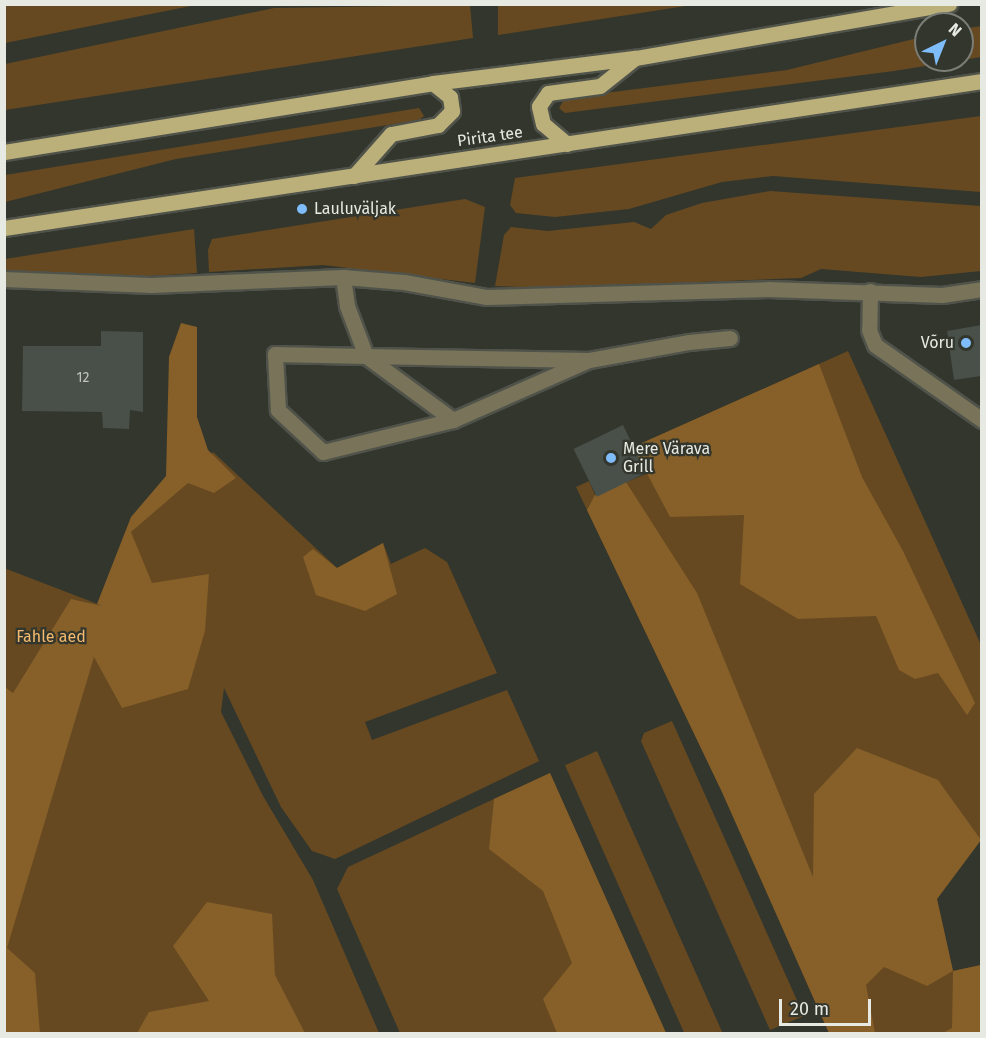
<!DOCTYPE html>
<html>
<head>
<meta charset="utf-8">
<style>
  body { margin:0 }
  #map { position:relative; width:986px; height:1038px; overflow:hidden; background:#33362d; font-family:"Fira Sans",sans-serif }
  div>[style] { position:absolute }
  .green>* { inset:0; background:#664921; transform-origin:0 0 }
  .forest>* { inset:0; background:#865f29 }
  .building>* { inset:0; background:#485049; transform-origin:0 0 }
  .roads { filter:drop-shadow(2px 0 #50534a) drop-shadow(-2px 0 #50534a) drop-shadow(0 2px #50534a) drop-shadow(0 -2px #50534a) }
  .minor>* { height:15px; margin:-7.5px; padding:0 7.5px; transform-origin:7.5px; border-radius:7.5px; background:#787359 }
  .major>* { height:15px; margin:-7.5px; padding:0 7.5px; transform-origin:7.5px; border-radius:7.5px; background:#bcb07a }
  .dots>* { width:16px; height:16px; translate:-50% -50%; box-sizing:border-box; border:3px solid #33362d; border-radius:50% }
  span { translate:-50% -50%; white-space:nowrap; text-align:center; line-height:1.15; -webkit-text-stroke:4.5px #33362d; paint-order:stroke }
  .number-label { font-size:14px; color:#bfc3bc }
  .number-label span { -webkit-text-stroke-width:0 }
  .street-label { font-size:16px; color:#e7e9e3 }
  .poi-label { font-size:16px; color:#e7e9e3 }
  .left { translate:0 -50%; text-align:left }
  .right { translate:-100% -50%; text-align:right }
  .park-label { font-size:16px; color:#f6bb6e }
  .frame { position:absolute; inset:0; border:6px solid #e7e9e3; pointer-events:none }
  .north { position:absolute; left:914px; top:12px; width:60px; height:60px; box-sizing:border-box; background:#33362d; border:2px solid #7b7e76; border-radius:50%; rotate:43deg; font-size:16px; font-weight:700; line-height:24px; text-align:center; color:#e7e9e3 }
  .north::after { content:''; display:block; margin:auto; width:21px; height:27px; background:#7fbdfa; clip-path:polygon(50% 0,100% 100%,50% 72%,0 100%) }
  .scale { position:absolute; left:779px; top:999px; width:92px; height:27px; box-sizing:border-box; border:3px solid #e7e9e3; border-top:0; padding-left:8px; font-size:18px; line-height:21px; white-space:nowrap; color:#e7e9e3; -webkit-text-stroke:4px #33362d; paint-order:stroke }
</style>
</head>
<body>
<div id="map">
  <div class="green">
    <div style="clip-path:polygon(5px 4px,196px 4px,196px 5px,5px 43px)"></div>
    <div style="clip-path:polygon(470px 5px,473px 38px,5px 110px,5px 64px,274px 8px)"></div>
    <div style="clip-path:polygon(498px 5px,498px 4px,692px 5px,498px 35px)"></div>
    <div style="clip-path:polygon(981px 26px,981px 57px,894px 71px,565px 113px,559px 108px,565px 98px,787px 70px,926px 36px,926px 60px,962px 60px,962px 29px)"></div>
    <div style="clip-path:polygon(419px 108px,424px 116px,419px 120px,176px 159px,5px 202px,5px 175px)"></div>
    <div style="clip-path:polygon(981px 116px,981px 192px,773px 176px,722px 182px,629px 209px,555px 217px,516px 213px,510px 205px,515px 178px)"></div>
    <div style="clip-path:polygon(770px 191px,981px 206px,981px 271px,921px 277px,821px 269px,801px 278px,545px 288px,495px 286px,504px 235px,511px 227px,548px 231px,634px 222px,651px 229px,666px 215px,702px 203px)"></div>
    <div style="clip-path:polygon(465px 199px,485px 207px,475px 283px,323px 265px,209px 272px,208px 250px,212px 239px)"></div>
    <div style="clip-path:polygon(194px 229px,197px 273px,133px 277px,5px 270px,5px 259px)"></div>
    <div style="clip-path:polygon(848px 351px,981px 645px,981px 840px,937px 899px,953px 971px,981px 965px,981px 1033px,829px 1033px,722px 792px,576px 487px,589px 481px,595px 495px,646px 474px,633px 447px)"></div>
    <div style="clip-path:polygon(213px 452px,337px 568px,383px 543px,391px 564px,425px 548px,447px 562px,497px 673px,365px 722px,372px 740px,507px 690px,539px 761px,335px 859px,312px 851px,281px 807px,224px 688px,221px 712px,263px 796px,313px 880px,379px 1033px,5px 1033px,4px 568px,108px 608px,131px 532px)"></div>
    <div style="clip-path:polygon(672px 721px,804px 1016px,770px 1030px,641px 741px,644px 733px)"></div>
    <div style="left:597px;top:751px;width:308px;height:35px;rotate:66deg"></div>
    <div style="clip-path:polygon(550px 773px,666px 1033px,400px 1033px,337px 889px,348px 867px)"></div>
  </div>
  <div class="forest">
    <div style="clip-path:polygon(181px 323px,197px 327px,197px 417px,208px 450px,236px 478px,214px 493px,188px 483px,131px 532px,152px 583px,209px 574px,205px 631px,188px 689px,122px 708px,94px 657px,7px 948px,35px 973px,40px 1033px,5px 1033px,5px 687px,13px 693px,71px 599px,102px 606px,97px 604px,131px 517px,166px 476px,169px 357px)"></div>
    <div style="clip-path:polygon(819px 364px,862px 477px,903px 551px,975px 703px,967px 715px,938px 673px,915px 679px,899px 670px,876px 616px,798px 619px,740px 584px,744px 515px,670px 517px,633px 447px)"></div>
    <div style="clip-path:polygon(626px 482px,697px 593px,813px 877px,814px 794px,857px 748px,938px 780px,981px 840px,937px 899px,953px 971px,981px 965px,981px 1033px,943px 1033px,952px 1028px,953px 971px,927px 986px,884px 967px,866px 985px,875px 1033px,829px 1033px,722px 792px,587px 510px,595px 495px)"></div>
    <div style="clip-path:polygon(383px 543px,397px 594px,365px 611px,316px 595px,303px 557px,313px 549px,337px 568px)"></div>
    <div style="clip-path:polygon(550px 773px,666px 1033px,557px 1033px,543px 999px,572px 963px,543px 891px,489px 849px,494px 799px)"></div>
    <div style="clip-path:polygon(207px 902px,272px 914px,275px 975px,305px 1033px,137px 1033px,149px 1012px,209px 1001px,173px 946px)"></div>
  </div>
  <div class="building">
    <div style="clip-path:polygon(981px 325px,981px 376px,954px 380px,947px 331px)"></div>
    <div style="clip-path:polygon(101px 331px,143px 332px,143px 412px,130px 410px,129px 429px,103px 428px,102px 412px,22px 411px,23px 346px,101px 346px)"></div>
    <div style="left:623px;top:425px;width:53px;height:55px;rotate:64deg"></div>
  </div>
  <div class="roads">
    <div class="minor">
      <div style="left:343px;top:277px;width:29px;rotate:82deg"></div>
      <div style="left:347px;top:306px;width:53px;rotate:69.2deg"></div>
      <div style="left:366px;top:356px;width:108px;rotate:36.3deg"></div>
      <div style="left:453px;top:420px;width:134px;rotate:166.2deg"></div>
      <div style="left:323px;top:452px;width:62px;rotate:-137deg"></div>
      <div style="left:278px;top:410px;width:56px;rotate:-93.1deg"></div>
      <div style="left:275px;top:354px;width:91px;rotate:1.3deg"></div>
      <div style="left:366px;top:356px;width:223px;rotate:1deg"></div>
      <div style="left:589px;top:360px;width:149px;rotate:156.2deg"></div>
      <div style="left:4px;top:279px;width:147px;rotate:2.3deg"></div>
      <div style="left:151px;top:285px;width:192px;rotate:-2.4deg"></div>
      <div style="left:343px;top:277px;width:61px;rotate:4.7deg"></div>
      <div style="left:404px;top:282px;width:83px;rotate:10.4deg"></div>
      <div style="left:486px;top:297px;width:282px;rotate:-1.6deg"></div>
      <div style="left:768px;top:289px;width:174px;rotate:2deg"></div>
      <div style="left:942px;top:295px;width:40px;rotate:-8.5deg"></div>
      <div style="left:870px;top:291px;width:39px;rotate:91deg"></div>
      <div style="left:869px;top:330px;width:16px;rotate:68deg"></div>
      <div style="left:875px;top:345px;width:131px;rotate:35deg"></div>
      <div style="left:589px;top:360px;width:102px;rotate:-10.2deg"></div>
      <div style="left:689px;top:342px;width:41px;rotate:-5.6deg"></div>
    </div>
    <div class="major">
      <div style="left:567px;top:144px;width:31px;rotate:-140deg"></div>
      <div style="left:543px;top:124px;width:18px;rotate:-103deg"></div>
      <div style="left:539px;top:106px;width:16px;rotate:-55deg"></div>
      <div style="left:548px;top:93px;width:52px;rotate:-7.7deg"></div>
      <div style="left:600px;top:86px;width:45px;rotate:-38.7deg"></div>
      <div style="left:4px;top:152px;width:435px;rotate:-9.1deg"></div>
      <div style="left:433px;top:83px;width:204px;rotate:-7.1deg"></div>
      <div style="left:635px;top:58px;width:319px;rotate:-9.8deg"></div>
      <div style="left:354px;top:176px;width:56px;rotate:-48.6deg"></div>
      <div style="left:391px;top:134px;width:48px;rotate:-10.8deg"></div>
      <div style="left:438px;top:125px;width:20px;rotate:-45deg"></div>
      <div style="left:452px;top:111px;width:14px;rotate:-98deg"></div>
      <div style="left:450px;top:97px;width:22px;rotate:-141deg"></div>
      <div style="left:4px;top:228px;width:989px;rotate:-8.55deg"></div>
    </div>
  </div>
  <div class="dots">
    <div style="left:302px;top:209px;background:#7fbdfa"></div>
    <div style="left:966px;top:343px;background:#7fbdfa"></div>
    <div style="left:611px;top:458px;background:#7fbdfa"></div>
  </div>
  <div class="number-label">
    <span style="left:83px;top:378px">12</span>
  </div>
  <div class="street-label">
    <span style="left:490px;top:137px;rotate:-8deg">Pirita tee</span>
  </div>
  <div class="poi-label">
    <span class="left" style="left:314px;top:209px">Lauluväljak</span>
    <span class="right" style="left:954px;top:343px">Võru</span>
    <span class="left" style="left:623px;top:458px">Mere Värava<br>Grill</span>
  </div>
  <div class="park-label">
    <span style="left:51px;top:637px">Fahle aed</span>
  </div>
  <div class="frame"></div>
  <div class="north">N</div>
  <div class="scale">20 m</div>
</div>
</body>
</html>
